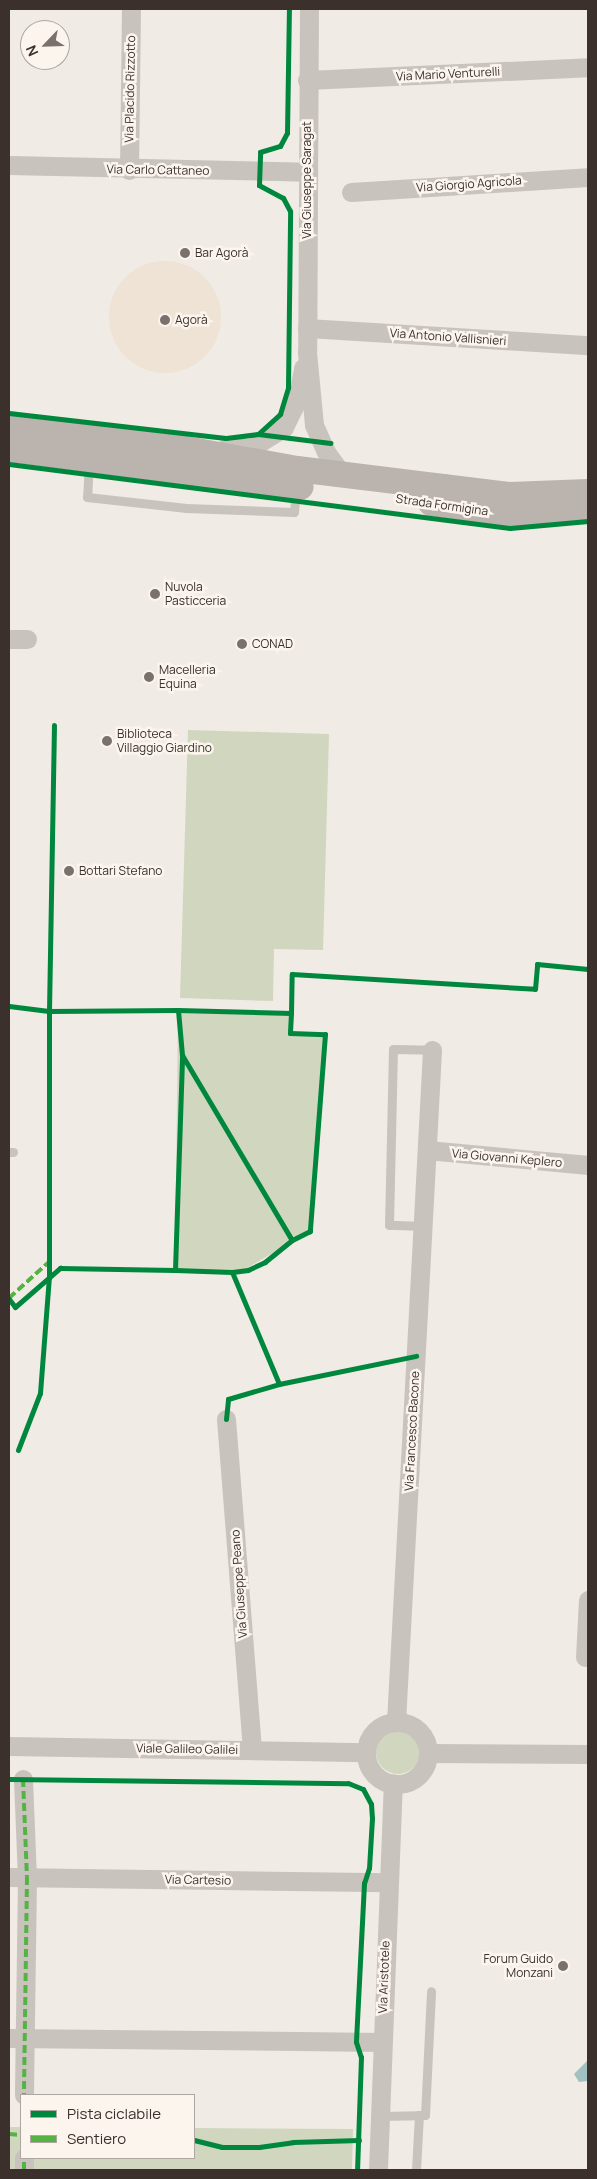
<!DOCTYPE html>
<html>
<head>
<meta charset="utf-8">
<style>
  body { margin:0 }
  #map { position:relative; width:597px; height:2179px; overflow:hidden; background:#f0ebe5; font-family:Manrope,sans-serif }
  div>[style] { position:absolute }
  .green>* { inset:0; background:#d1d6bf }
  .round { border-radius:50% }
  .plaza>* { inset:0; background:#eee3d5 }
  .water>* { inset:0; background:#a1c2c1 }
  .lane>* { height:9px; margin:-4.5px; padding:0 4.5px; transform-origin:4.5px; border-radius:4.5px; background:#c9c3be }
  .street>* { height:19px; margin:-9.5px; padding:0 9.5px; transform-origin:9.5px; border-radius:9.5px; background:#c9c3be }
  .street>.ring { margin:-9.5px; padding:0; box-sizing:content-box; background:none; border:19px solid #c9c3be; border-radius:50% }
  .secondary>* { height:26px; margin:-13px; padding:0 13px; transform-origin:13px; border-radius:13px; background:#bab3ae }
  .quiet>* { height:4px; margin-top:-2px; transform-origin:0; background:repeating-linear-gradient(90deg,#57b246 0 8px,transparent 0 12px) }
  .cycleway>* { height:5px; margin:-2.5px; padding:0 2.5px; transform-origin:2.5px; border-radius:2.5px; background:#00873e }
  .dots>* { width:14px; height:14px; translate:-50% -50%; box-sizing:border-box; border:2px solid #fbf5ee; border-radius:50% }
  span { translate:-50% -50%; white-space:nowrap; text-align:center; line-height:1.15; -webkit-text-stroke:5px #fbf5ee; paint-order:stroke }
  .street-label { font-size:12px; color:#3b302b }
  .poi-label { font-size:12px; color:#3b302b }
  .left { translate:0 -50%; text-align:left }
  .right { translate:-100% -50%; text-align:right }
  .frame { position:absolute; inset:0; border:10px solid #3b302b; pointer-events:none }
  .legend { position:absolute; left:20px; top:2094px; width:175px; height:65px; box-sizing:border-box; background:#fbf5ee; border:1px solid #aea6a0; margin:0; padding:6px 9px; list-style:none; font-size:15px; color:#3b302b }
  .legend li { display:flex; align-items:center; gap:10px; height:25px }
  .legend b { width:25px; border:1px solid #aea6a0 }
  .north { position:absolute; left:20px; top:20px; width:50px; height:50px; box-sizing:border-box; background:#fbf5ee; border:1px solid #aea6a0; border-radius:50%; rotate:246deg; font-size:14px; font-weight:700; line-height:20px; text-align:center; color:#3b302b }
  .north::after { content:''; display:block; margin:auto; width:18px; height:22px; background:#7a716c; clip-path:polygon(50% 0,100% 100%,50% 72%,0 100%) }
</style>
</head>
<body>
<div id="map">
  <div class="green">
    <div style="clip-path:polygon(188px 730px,329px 734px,323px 950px,274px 949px,273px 1001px,180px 998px)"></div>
    <div style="clip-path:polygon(178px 1010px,291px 1013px,290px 1033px,325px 1034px,310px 1231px,242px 1271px,175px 1270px)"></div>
    <div class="round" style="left:376px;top:1730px;width:44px;height:44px"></div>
    <div style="clip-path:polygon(9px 2127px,21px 2127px,21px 2158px,194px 2158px,194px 2128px,353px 2129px,352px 2170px,9px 2170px)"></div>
  </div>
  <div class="plaza">
    <div class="round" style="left:109px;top:261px;width:112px;height:112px"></div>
  </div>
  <div class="water">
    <div style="clip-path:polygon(588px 2060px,588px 2081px,579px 2082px,574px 2074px)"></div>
  </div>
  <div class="lane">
    <div style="left:89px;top:462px;width:35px;rotate:93deg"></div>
    <div style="left:87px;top:497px;width:100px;rotate:6.3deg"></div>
    <div style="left:186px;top:508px;width:108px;rotate:2.1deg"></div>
    <div style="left:294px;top:512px;width:23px;rotate:-85deg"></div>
    <div style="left:9px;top:1152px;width:4px"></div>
    <div style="left:423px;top:1226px;width:34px;rotate:-178deg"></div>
    <div style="left:389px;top:1225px;width:176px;rotate:-88.7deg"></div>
    <div style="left:393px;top:1049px;width:39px;rotate:1deg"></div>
    <div style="left:380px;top:2116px;width:39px;rotate:-1deg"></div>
    <div style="left:416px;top:2170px;width:55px;rotate:-86.9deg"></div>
    <div style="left:419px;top:2115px;width:6px"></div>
    <div style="left:425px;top:2115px;width:124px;rotate:-87.2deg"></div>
  </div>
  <div class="street">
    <div style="left:309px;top:9px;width:343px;rotate:90.3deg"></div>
    <div style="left:307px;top:352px;width:73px;rotate:84.5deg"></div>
    <div style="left:314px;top:425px;width:30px;rotate:66deg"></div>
    <div style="left:326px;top:452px;width:27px;rotate:54deg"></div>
    <div style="left:307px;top:80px;width:281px;rotate:-2.6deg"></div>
    <div style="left:9px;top:165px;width:298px;rotate:1.3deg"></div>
    <div style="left:129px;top:170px;width:161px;rotate:-89.3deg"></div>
    <div style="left:351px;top:192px;width:237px;rotate:-3.6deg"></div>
    <div style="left:307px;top:328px;width:282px;rotate:3.5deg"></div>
    <div style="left:226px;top:448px;width:25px"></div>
    <div style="left:251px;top:448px;width:39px;rotate:-32deg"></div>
    <div style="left:284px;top:427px;width:30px;rotate:-64deg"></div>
    <div style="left:297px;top:400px;width:33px;rotate:-79deg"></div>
    <div style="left:9px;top:639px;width:18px"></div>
    <div style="left:427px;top:1150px;width:162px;rotate:5.3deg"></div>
    <div style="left:226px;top:1419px;width:332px;rotate:85.5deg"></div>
    <div style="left:585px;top:1657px;width:57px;rotate:-87deg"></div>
    <div style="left:396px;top:1722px;width:673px;rotate:-86.93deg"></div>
    <div class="ring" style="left:366px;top:1722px;width:43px;height:43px"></div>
    <div style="left:9px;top:1746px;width:357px;rotate:1deg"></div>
    <div style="left:428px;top:1753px;width:160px;rotate:0.4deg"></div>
    <div style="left:23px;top:1779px;width:98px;rotate:87.7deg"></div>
    <div style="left:27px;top:1877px;width:218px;rotate:90.8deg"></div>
    <div style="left:9px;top:1877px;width:379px;rotate:0.8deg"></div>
    <div style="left:9px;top:2038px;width:373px;rotate:0.6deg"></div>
    <div style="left:24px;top:2170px;width:12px;rotate:-90deg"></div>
    <div style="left:378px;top:2170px;width:387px;rotate:-87.8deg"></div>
  </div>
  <div class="secondary">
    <div style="left:9px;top:428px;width:172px;rotate:6.7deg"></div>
    <div style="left:180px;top:448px;width:119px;rotate:10.2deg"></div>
    <div style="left:297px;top:469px;width:147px;rotate:7deg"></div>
    <div style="left:443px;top:487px;width:67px;rotate:6.8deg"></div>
    <div style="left:510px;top:495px;width:78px;rotate:-2.2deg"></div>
    <div style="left:9px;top:449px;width:294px;rotate:7.4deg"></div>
    <div style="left:431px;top:503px;width:76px;rotate:8.3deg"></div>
    <div style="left:506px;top:514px;width:82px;rotate:-2.1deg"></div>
  </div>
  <div class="quiet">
    <div style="left:9px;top:1298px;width:55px;rotate:-42.1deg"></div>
    <div style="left:23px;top:1779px;width:98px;rotate:87.7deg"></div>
    <div style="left:27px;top:1877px;width:218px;rotate:90.8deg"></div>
    <div style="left:9px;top:2134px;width:12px;rotate:5deg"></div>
    <div style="left:24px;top:2170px;width:12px;rotate:-90deg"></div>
  </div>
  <div class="cycleway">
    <div style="left:9px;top:413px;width:218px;rotate:6.6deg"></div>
    <div style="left:226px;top:438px;width:32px;rotate:-7deg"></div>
    <div style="left:258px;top:434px;width:73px;rotate:7.1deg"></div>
    <div style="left:258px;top:434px;width:30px;rotate:-42deg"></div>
    <div style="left:280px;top:414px;width:28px;rotate:-73deg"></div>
    <div style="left:288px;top:387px;width:176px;rotate:-89.3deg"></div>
    <div style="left:290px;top:211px;width:15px;rotate:-118deg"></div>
    <div style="left:283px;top:198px;width:27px;rotate:-152deg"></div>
    <div style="left:259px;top:185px;width:33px;rotate:-88deg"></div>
    <div style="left:260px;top:152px;width:21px;rotate:-17deg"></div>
    <div style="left:280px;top:146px;width:15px;rotate:-62deg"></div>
    <div style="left:287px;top:133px;width:124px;rotate:-89.1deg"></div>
    <div style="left:9px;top:464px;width:505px;rotate:7.28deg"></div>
    <div style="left:510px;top:528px;width:78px;rotate:-5.1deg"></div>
    <div style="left:9px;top:1006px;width:40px;rotate:7.1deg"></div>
    <div style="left:49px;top:1011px;width:129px;rotate:-0.4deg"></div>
    <div style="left:291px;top:1013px;width:20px;rotate:93deg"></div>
    <div style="left:290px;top:1033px;width:35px;rotate:2deg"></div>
    <div style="left:325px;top:1034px;width:198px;rotate:94.4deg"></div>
    <div style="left:310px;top:1231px;width:20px;rotate:153deg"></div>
    <div style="left:182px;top:1055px;width:45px;rotate:-95.1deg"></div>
    <div style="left:178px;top:1010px;width:113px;rotate:1.5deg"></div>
    <div style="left:291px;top:1013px;width:39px;rotate:-89deg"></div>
    <div style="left:292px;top:974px;width:243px;rotate:3.5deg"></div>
    <div style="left:535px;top:989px;width:25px;rotate:-85deg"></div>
    <div style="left:537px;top:964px;width:51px;rotate:5.6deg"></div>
    <div style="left:232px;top:1272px;width:57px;rotate:-178deg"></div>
    <div style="left:175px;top:1270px;width:215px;rotate:-88.1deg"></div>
    <div style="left:182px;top:1055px;width:215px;rotate:59.3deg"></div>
    <div style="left:292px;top:1240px;width:35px;rotate:141deg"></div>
    <div style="left:265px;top:1262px;width:19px;rotate:155deg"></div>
    <div style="left:248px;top:1270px;width:16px;rotate:173deg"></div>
    <div style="left:232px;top:1272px;width:121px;rotate:67.2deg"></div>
    <div style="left:279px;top:1384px;width:140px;rotate:-11.6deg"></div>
    <div style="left:9px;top:1299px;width:10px;rotate:53deg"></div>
    <div style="left:15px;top:1307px;width:60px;rotate:-40.9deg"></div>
    <div style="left:60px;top:1268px;width:115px;rotate:1deg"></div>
    <div style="left:226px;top:1419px;width:20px;rotate:-84deg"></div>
    <div style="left:228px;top:1399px;width:53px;rotate:-16.4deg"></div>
    <div style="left:18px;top:1450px;width:61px;rotate:-68.9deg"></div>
    <div style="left:40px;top:1393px;width:116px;rotate:-85.6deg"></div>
    <div style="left:49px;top:1277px;width:266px;rotate:-90deg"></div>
    <div style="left:49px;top:1011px;width:286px;rotate:-89deg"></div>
    <div style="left:9px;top:1779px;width:339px;rotate:0.7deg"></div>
    <div style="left:348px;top:1783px;width:16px;rotate:22deg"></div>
    <div style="left:363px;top:1789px;width:17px;rotate:62deg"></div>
    <div style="left:371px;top:1804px;width:14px;rotate:86deg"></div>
    <div style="left:372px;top:1818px;width:50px;rotate:93.4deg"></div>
    <div style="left:369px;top:1868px;width:16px;rotate:108deg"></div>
    <div style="left:364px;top:1883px;width:159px;rotate:92.9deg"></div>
    <div style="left:356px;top:2042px;width:16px;rotate:72deg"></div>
    <div style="left:361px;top:2057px;width:113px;rotate:92deg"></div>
    <div style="left:194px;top:2140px;width:29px;rotate:14deg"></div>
    <div style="left:222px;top:2147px;width:37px"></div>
    <div style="left:259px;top:2147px;width:34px;rotate:-8deg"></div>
    <div style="left:293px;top:2142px;width:66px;rotate:-1.7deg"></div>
  </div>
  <div class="dots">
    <div style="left:185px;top:253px;background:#7a716c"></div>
    <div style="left:165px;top:320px;background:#7a716c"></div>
    <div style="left:155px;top:594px;background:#7a716c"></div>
    <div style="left:242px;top:644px;background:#7a716c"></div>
    <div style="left:149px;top:677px;background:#7a716c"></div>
    <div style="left:107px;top:741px;background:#7a716c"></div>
    <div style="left:69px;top:871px;background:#7a716c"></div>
    <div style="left:563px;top:1966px;background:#7a716c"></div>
  </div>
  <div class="street-label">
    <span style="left:448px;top:74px;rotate:-3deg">Via Mario Venturelli</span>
    <span style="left:130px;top:89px;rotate:-89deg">Via Placido Rizzotto</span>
    <span style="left:158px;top:170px;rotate:1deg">Via Carlo Cattaneo</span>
    <span style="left:307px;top:180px;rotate:-90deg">Via Giuseppe Saragat</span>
    <span style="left:469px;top:184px;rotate:-4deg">Via Giorgio Agricola</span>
    <span style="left:448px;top:337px;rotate:4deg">Via Antonio Vallisnieri</span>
    <span style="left:442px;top:505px;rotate:8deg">Strada Formigina</span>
    <span style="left:507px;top:1158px;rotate:5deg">Via Giovanni Keplero</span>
    <span style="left:412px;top:1431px;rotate:-87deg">Via Francesco Bacone</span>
    <span style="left:239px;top:1584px;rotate:-94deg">Via Giuseppe Peano</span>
    <span style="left:187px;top:1749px;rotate:1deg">Viale Galileo Galilei</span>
    <span style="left:198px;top:1880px;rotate:1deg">Via Cartesio</span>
    <span style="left:384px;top:1977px;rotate:-88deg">Via Aristotele</span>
  </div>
  <div class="poi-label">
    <span class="left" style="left:195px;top:253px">Bar Agorà</span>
    <span class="left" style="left:175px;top:320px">Agorà</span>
    <span class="left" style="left:165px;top:594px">Nuvola<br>Pasticceria</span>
    <span class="left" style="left:252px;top:644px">CONAD</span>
    <span class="left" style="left:159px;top:677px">Macelleria<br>Equina</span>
    <span class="left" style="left:117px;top:741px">Biblioteca<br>Villaggio Giardino</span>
    <span class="left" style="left:79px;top:871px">Bottari Stefano</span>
    <span class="right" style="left:553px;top:1966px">Forum Guido<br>Monzani</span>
  </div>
  <div class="frame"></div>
  <ul class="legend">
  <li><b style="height:6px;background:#00873e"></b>Pista ciclabile</li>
  <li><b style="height:6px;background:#57b246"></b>Sentiero</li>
  </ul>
  <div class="north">N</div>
</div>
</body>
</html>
